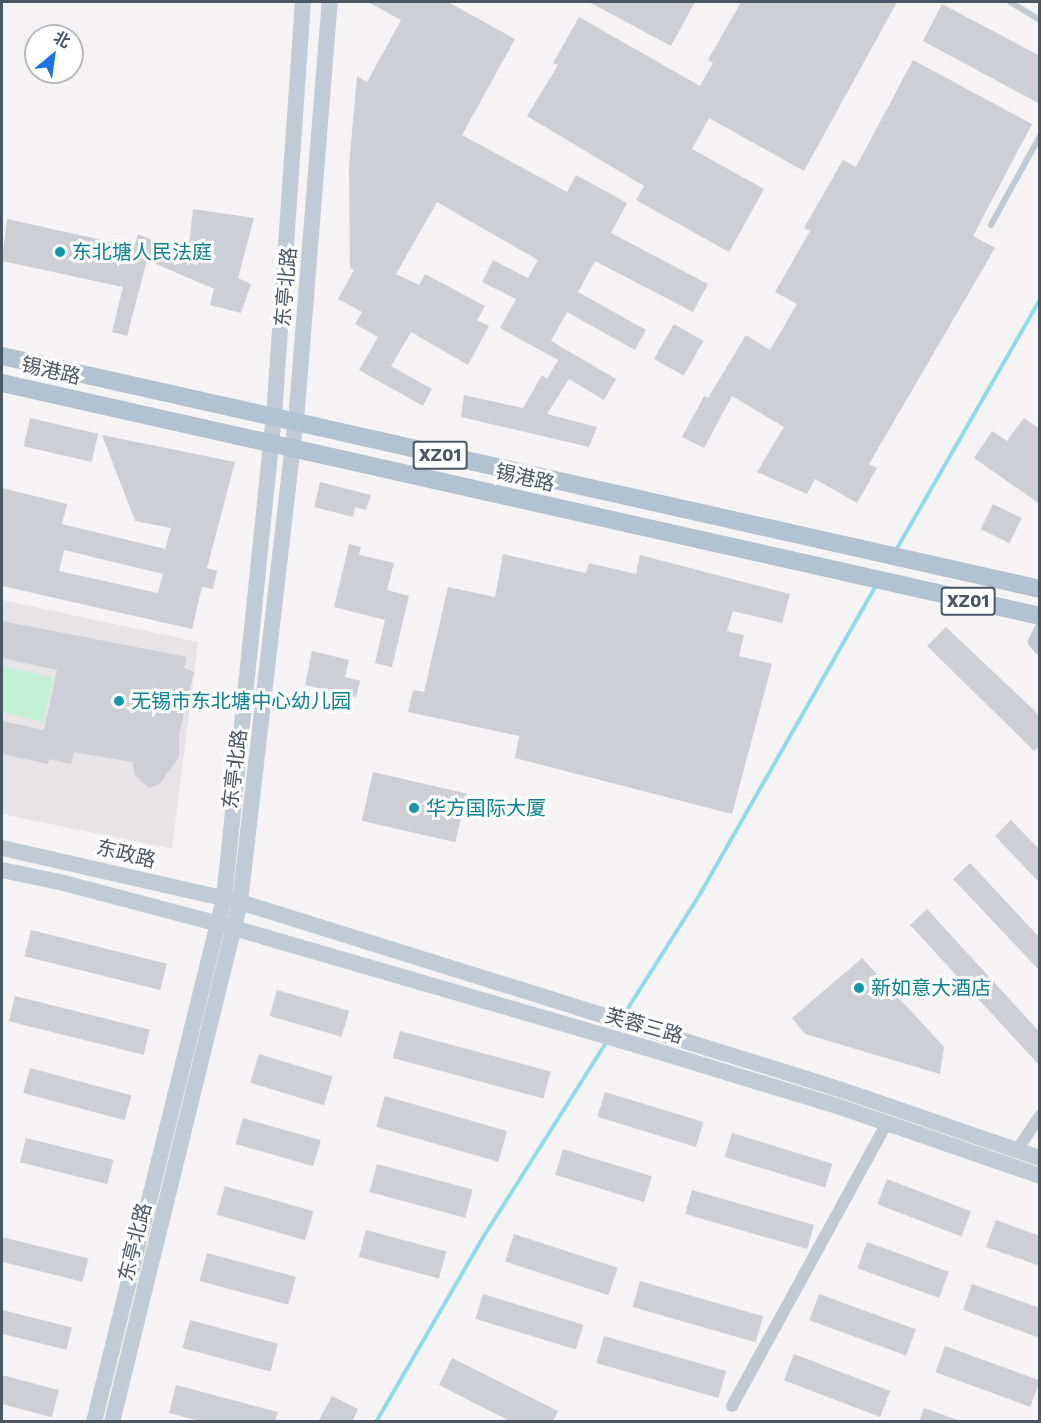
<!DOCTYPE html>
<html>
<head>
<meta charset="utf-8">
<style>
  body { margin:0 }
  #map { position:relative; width:1041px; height:1423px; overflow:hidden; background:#f5f3f3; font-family:"Work Sans","Noto Sans SC",sans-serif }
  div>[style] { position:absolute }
  .education>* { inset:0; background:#e6e4e5 }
  .green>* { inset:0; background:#c3f1d5 }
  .stream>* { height:4px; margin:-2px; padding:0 2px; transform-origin:2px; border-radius:2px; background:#90daee }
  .building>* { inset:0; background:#cdcfd5; transform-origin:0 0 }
  .lane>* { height:6px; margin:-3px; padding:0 3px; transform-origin:3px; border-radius:3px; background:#c1cad2 }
  .street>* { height:12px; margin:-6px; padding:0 6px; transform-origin:6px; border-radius:6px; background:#c1cad2 }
  .secondary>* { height:16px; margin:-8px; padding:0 8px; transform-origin:8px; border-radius:8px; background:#c1cbd6 }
  .primary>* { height:18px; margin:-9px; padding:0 9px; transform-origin:9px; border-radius:9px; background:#b3c2d1 }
  .dots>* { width:16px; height:16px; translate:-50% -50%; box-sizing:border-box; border:3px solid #fff; border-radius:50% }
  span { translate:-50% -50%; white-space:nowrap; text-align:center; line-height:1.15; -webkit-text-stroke:6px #fff; paint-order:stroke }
  .shield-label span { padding:2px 4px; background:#fff; border:2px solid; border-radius:4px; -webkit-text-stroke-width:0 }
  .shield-label { font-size:18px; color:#4a5661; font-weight:700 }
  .culture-label { font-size:20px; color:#0d838f }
  .left { translate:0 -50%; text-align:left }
  .street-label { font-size:20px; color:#4a5661 }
  .frame { position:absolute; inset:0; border:3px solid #4a5661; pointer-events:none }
  .north { position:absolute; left:24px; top:24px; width:60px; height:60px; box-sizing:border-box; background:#fff; border:2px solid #b7bbc0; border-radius:50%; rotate:29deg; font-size:16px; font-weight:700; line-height:24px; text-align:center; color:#4a5661 }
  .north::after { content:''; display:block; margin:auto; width:21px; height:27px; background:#1a73e8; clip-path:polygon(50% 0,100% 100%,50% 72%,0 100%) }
</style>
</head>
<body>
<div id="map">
  <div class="education">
    <div style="clip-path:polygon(2px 600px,198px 642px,172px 849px,2px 814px)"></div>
  </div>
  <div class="green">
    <div style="clip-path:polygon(2px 666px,53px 678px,43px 722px,2px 712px)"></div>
  </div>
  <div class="stream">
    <div style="left:896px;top:550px;width:289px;rotate:-60.1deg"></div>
    <div style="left:623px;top:1016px;width:144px;rotate:-57.7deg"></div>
    <div style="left:700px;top:894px;width:355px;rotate:-60.3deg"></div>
    <div style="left:376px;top:1422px;width:211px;rotate:-59.9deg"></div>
    <div style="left:482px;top:1239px;width:236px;rotate:-57.7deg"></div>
  </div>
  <div class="building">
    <div style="clip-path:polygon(368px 2px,448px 2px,515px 39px,462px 135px,567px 192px,576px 175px,627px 203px,611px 233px,708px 284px,693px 312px,595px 261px,578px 292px,646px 330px,635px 350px,567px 312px,551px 341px,616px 379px,604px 400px,569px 379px,547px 414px,597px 427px,589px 447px,461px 417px,464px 395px,523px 408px,542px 375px,547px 379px,558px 360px,500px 328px,516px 299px,482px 282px,493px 260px,528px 278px,538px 260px,437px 202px,396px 274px,419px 285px,425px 274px,485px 306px,477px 320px,489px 326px,468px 365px,411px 332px,391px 366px,432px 389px,423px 406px,359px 370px,378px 337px,355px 324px,362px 312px,338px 299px,354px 270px,350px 268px,349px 166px,357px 76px,367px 82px,401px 20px)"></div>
    <div style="clip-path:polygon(589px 2px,695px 2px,671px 46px)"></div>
    <div style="clip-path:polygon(741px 2px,897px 2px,804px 171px,709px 118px,692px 149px,764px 189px,729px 252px,636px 200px,644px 186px,527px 116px,558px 65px,553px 63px,579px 17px,700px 86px,713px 63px,708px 60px)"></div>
    <div style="clip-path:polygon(942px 4px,1040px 56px,1040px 104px,923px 41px)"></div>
    <div style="clip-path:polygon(913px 60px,1032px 124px,973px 236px,995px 248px,869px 464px,877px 468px,857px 503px,815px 479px,807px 494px,757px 472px,784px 427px,732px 396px,704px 448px,682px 437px,704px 396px,708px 398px,746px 335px,770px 350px,797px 304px,775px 292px,810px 231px,804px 228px,843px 160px,856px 167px)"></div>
    <div style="clip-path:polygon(193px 209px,254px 218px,238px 278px,251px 284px,241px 313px,210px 305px,214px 289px,147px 260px,127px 336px,112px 332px,123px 287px,2px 261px,7px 219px,134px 247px,138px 234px,188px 256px)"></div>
    <div style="left:674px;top:324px;width:34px;height:40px;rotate:30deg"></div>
    <div style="left:30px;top:418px;width:70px;height:29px;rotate:13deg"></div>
    <div style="clip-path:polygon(1024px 418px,1040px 429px,1040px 504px,974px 458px,992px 431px,1007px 441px)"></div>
    <div style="clip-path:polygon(evenodd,102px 435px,235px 462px,207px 568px,217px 571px,213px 589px,202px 587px,192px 629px,2px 586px,2px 488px,67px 504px,62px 524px,165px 549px,171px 528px,135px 521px,102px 435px,64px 550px,163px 574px,158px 593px,59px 571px,64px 550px)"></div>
    <div style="clip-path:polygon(320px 482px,371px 495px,366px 510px,355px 507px,353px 517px,314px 507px)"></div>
    <div style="left:993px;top:504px;width:32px;height:28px;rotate:26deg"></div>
    <div style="clip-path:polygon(349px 544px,361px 547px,359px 555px,394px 563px,387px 590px,409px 596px,392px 667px,375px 663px,385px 620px,334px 607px)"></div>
    <div style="clip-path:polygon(503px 554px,586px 573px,589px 563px,636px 574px,640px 555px,790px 594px,782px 623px,733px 611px,727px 631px,744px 635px,739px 656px,772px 664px,732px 814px,515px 758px,519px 736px,408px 712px,413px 690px,424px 692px,448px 587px,495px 597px)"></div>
    <div style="clip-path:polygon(2px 621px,187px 657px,184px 668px,194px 672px,179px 735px,179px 757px,160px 784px,148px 788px,134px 774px,133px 762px,74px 752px,71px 764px,49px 759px,48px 764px,2px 754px,2px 721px,44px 730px,57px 670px,2px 658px)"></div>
    <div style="clip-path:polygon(946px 627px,1040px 716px,1040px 746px,1034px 751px,927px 646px)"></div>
    <div style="clip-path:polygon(312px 651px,349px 660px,345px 677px,360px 681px,356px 697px,305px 685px)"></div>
    <div style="left:373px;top:772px;width:96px;height:50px;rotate:13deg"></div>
    <div style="clip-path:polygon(1011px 820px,1040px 850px,1040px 883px,995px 836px)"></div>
    <div style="clip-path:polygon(970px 863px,1040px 938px,1040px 971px,953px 879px)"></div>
    <div style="clip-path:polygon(927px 909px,1034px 1026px,1040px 1033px,1040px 1066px,910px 925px)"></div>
    <div style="left:31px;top:930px;width:140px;height:27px;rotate:14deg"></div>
    <div style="clip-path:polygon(862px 958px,944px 1047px,940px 1074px,805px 1034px,792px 1018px)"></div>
    <div style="left:277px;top:990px;width:75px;height:27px;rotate:16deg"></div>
    <div style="left:15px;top:996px;width:139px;height:26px;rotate:14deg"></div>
    <div style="left:400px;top:1031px;width:156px;height:28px;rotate:15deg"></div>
    <div style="left:259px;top:1054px;width:77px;height:30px;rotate:17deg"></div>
    <div style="left:30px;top:1068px;width:105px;height:26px;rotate:15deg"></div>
    <div style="left:605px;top:1092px;width:103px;height:26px;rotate:17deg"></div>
    <div style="left:385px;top:1096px;width:127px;height:32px;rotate:16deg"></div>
    <div style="left:243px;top:1118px;width:81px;height:27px;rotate:16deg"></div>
    <div style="left:732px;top:1133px;width:105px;height:25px;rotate:17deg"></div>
    <div style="left:26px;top:1138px;width:90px;height:25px;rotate:14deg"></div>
    <div style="left:563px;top:1149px;width:93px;height:27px;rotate:17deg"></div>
    <div style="left:377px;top:1164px;width:99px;height:29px;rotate:15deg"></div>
    <div style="left:887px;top:1179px;width:90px;height:27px;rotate:21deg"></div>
    <div style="left:225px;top:1186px;width:92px;height:30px;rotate:16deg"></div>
    <div style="left:692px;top:1190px;width:127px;height:25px;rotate:16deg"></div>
    <div style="clip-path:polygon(996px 1220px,1040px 1236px,1040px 1266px,986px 1247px)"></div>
    <div style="left:366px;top:1230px;width:83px;height:28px;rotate:15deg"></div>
    <div style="left:514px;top:1234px;width:109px;height:29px;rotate:18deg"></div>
    <div style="left:2px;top:1237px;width:89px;height:24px;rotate:14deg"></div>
    <div style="left:867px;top:1242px;width:87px;height:28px;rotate:20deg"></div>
    <div style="left:207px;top:1253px;width:92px;height:29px;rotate:15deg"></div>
    <div style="left:640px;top:1281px;width:128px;height:27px;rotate:16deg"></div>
    <div style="clip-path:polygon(972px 1284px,1040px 1308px,1040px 1338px,963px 1310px)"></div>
    <div style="left:483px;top:1294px;width:105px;height:26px;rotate:17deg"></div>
    <div style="left:819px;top:1294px;width:103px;height:28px;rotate:20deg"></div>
    <div style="left:2px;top:1310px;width:72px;height:23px;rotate:14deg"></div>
    <div style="left:190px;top:1320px;width:91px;height:29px;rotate:15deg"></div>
    <div style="left:604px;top:1336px;width:127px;height:28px;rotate:16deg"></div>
    <div style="left:945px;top:1346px;width:101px;height:28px;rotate:20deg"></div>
    <div style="left:794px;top:1354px;width:103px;height:28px;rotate:21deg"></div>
    <div style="clip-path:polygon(452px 1358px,558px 1411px,553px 1422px,512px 1422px,439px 1385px)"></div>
    <div style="left:2px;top:1375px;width:59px;height:28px;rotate:15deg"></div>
    <div style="clip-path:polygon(176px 1385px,278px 1412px,275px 1422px,203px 1422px,169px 1413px)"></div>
    <div style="clip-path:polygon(332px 1396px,358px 1409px,352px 1422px,318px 1422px)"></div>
    <div style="clip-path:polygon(924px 1408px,958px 1420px,958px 1422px,919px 1422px)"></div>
  </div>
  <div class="lane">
    <div style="left:1010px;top:2px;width:35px;rotate:31deg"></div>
    <div style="left:991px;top:225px;width:102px;rotate:-61.2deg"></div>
  </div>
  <div class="street">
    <div style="left:1040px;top:629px;width:14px;rotate:115deg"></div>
    <div style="left:1034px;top:642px;width:9px;rotate:49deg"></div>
    <div style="left:1017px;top:1150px;width:41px;rotate:-55.9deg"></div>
    <div style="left:732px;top:1406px;width:323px;rotate:-61.3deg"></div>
  </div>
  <div class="secondary">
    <div style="left:2px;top:848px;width:244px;rotate:12.8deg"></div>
    <div style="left:240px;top:902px;width:631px;rotate:17.34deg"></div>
    <div style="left:842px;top:1090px;width:209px;rotate:19deg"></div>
    <div style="left:2px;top:870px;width:63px;rotate:11.8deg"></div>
    <div style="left:64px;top:883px;width:176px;rotate:14.8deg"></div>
    <div style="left:234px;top:928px;width:430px;rotate:16.2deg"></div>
    <div style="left:647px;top:1048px;width:199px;rotate:17deg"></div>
    <div style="left:837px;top:1106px;width:215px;rotate:19deg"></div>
    <div style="left:94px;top:1422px;width:539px;rotate:-76.04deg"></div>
    <div style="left:224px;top:899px;width:486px;rotate:-84.1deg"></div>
    <div style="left:274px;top:416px;width:415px;rotate:-86deg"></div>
    <div style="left:112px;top:1422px;width:536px;rotate:-76.17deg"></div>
    <div style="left:240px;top:902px;width:484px;rotate:-83.4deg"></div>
    <div style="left:296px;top:421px;width:420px;rotate:-85.4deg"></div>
  </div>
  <div class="primary">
    <div style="left:2px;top:356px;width:1064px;rotate:12.65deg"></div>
    <div style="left:2px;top:383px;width:1064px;rotate:12.65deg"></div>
  </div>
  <div class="dots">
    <div style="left:60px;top:252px;background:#0f9aa8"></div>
    <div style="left:119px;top:701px;background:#0f9aa8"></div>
    <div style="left:414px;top:808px;background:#0f9aa8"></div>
    <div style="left:859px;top:988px;background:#0f9aa8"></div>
  </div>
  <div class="shield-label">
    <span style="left:440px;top:455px">XZ01</span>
    <span style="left:968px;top:601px">XZ01</span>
  </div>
  <div class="culture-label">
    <span class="left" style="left:72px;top:252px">东北塘人民法庭</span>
    <span class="left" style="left:131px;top:701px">无锡市东北塘中心幼儿园</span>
    <span class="left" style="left:426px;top:808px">华方国际大厦</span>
    <span class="left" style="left:871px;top:988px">新如意大酒店</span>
  </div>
  <div class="street-label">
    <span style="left:286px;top:287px;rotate:-85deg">东亭北路</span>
    <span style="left:51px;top:371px;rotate:13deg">锡港路</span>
    <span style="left:525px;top:478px;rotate:13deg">锡港路</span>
    <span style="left:235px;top:769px;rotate:-83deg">东亭北路</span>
    <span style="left:126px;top:854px;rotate:14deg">东政路</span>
    <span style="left:644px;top:1026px;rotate:16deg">芙蓉三路</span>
    <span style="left:135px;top:1242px;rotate:-76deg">东亭北路</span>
  </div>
  <div class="frame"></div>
  <div class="north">北</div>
</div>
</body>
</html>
